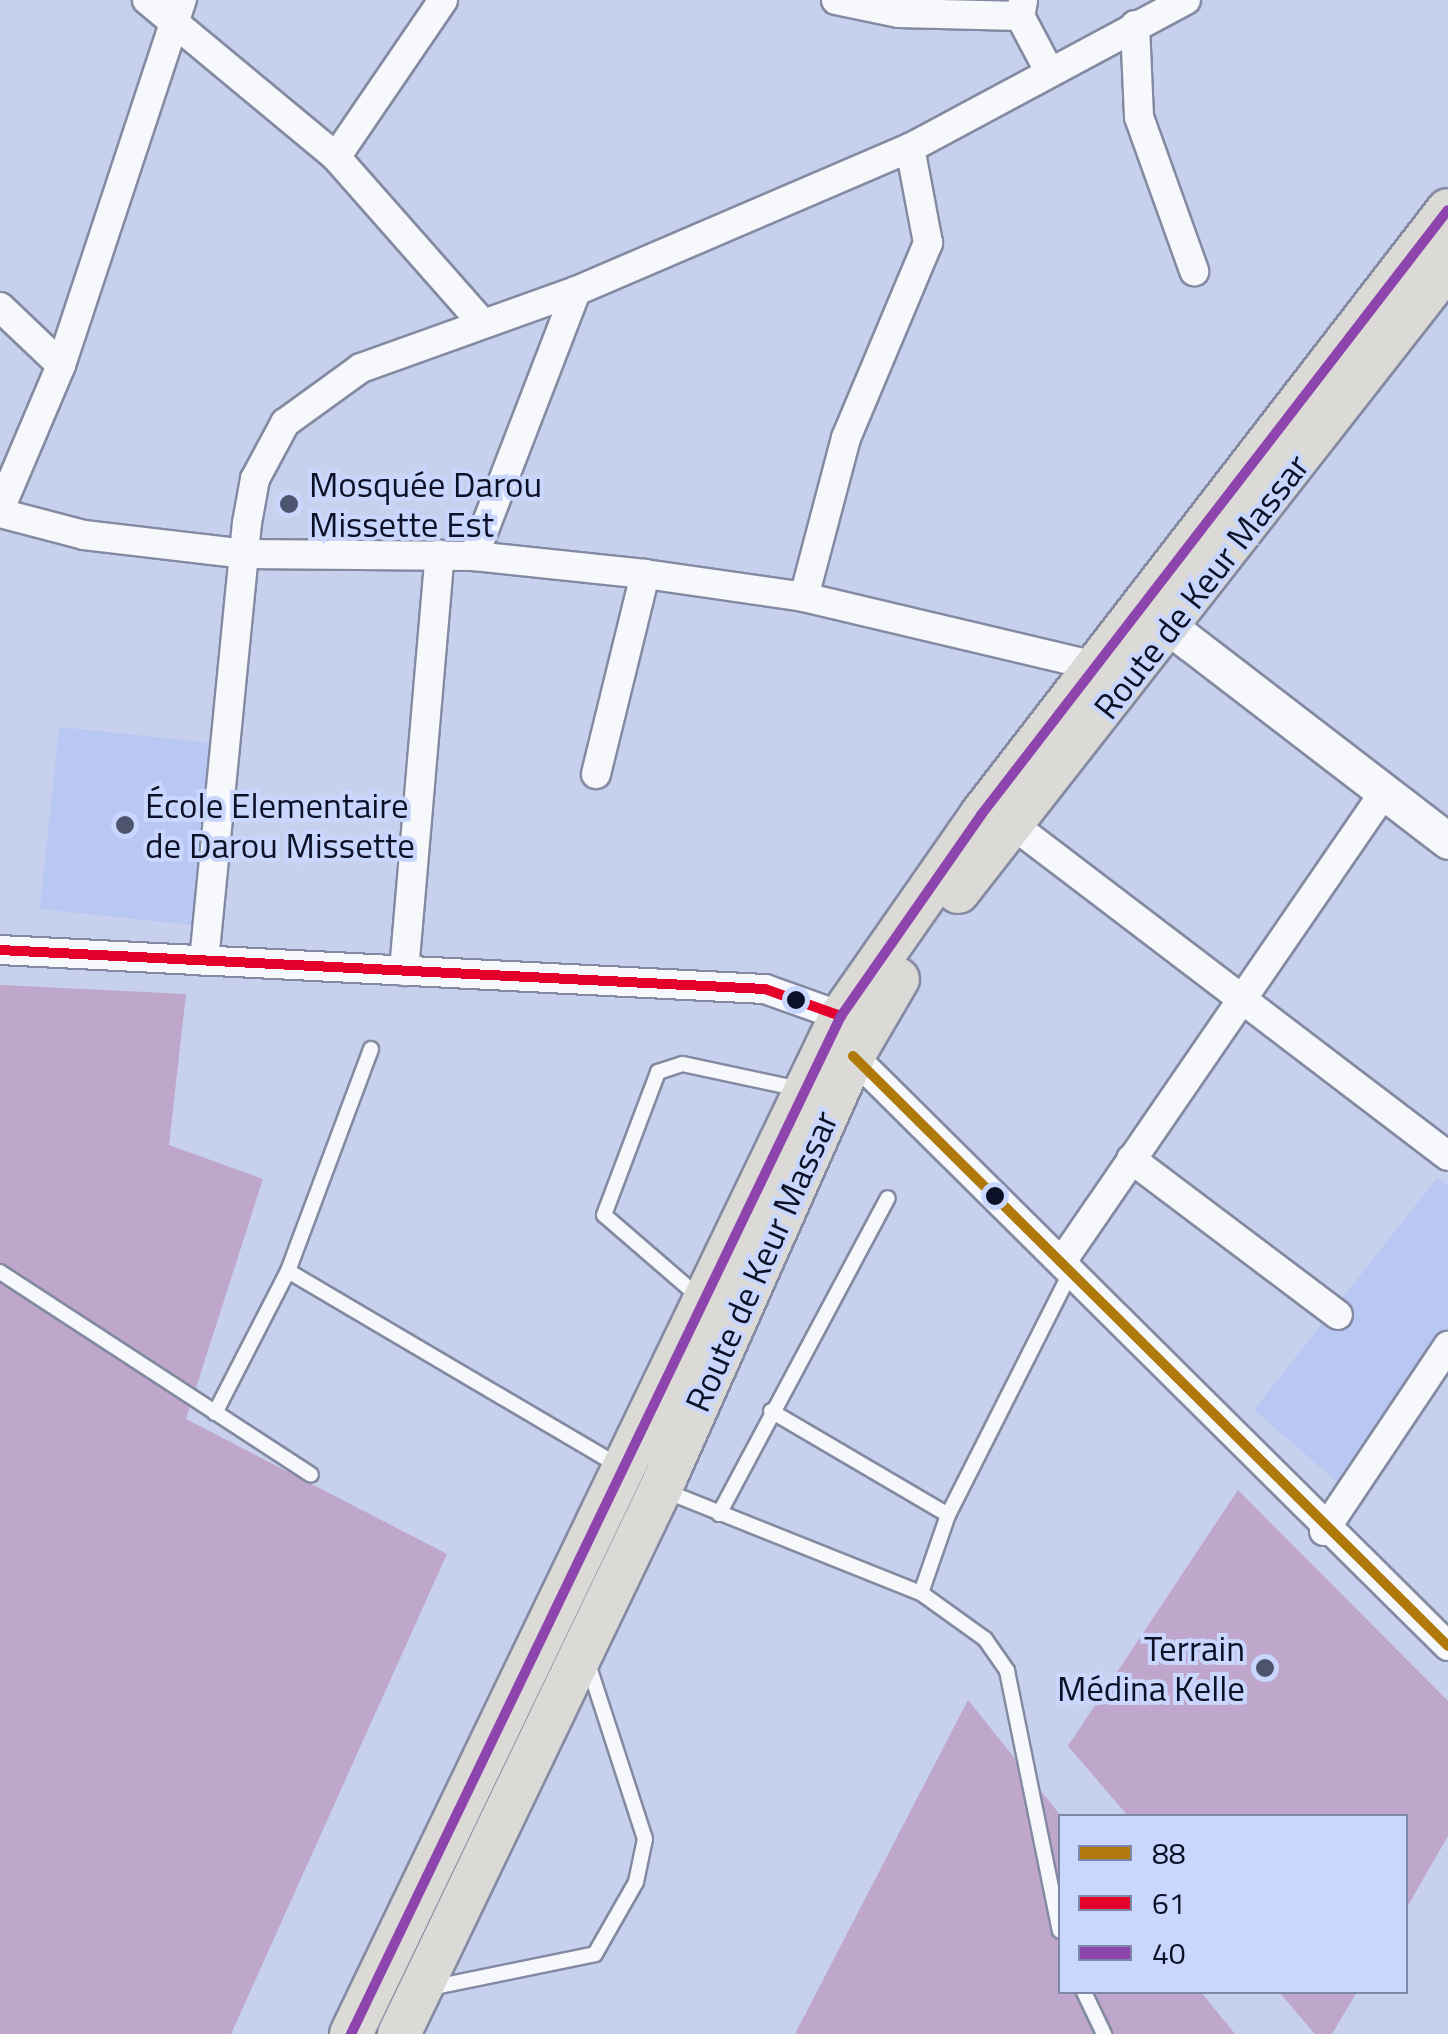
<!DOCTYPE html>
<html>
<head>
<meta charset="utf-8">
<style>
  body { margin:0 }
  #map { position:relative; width:1448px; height:2034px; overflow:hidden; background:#c7d0ed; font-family:"Titillium Web",sans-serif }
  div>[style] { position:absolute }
  .built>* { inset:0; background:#b9c7f3; transform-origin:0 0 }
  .green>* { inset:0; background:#bfa7cc }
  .roads { filter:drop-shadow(2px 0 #838aa1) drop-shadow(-2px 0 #838aa1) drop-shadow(0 2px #838aa1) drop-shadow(0 -2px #838aa1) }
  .service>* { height:14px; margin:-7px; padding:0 7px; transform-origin:7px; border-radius:7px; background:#f7f8fc }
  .minor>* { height:28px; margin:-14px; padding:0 14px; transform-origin:14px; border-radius:14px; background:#f7f8fc }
  .tertiary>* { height:35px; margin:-17.5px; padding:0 17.5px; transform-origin:17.5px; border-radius:17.5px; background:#f7f8fc }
  .primary>* { height:42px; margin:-21px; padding:0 21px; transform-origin:21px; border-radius:21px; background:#dbdad7 }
  .bus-1>* { height:10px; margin:-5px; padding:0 5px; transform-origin:5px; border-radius:5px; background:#b0790c }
  .bus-2>* { height:10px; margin:-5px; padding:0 5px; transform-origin:5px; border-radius:5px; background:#e4002b }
  .bus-3>* { height:10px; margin:-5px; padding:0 5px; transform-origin:5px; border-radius:5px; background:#8e44ad }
  .dots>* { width:28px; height:28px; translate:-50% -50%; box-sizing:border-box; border:5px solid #c9d6fd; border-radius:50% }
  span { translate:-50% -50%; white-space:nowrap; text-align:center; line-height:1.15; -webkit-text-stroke:8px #c9d6fd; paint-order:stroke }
  .poi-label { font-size:35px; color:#0c1128 }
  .left { translate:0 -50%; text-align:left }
  .right { translate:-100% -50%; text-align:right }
  .street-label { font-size:35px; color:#0c1128 }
  .legend { position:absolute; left:1058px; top:1814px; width:350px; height:180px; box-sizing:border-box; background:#c9d6fd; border:2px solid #7d87a8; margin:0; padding:12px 18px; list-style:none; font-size:30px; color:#0c1128 }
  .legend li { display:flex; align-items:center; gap:20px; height:50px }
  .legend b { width:50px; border:2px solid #7d87a8 }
</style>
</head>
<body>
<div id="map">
  <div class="built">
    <div style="left:59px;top:727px;width:159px;height:183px;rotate:6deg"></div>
    <div style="clip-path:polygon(1437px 1178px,1448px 1186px,1448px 1330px,1343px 1487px,1254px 1410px)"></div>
  </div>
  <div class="green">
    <div style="clip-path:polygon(0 985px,186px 994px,169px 1145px,263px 1179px,186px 1419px,447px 1554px,231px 2034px,0 2034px)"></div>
    <div style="clip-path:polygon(1238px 1490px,1448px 1701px,1448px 1836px,1406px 1909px,1406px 1816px,1128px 1816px,1068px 1746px)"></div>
    <div style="clip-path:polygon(968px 1700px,1061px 1816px,1060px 1992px,1201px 1992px,1235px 2034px,795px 2034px)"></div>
    <div style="clip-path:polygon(1279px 1992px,1278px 1992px,1357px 1992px,1332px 2034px,1315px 2034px)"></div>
  </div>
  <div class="roads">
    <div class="service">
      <div style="left:371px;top:1049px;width:237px;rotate:110.5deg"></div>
      <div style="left:288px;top:1271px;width:383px;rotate:30.5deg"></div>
      <div style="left:0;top:1272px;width:371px;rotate:33.1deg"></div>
      <div style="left:699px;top:1297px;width:125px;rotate:-139.2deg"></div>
      <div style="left:604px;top:1215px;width:153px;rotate:-69.3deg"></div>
      <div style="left:658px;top:1072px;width:26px;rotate:-18deg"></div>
      <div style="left:683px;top:1064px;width:120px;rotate:12.1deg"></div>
      <div style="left:771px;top:1411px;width:205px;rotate:30.4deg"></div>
      <div style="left:215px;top:1413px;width:160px;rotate:-62.8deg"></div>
      <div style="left:663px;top:1490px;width:278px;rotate:21.8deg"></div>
      <div style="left:921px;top:1593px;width:79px;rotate:35.7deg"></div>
      <div style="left:985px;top:1639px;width:39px;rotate:55deg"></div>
      <div style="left:1007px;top:1671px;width:265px;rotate:78.5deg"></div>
      <div style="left:719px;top:1514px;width:358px;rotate:-61.9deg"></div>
      <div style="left:921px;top:1593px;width:83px;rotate:-70.9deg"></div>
      <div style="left:948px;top:1515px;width:277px;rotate:-63.2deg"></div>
      <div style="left:430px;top:1988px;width:168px;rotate:-11.6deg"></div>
      <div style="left:595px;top:1954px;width:83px;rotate:-60.3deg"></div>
      <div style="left:636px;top:1882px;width:44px;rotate:-78.2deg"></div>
      <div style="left:645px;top:1839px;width:187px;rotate:-108deg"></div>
      <div style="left:1084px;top:1992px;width:47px;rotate:64.5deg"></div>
    </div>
    <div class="minor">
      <div style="left:147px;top:0;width:246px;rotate:39.7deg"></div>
      <div style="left:336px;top:157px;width:222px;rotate:48.6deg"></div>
      <div style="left:836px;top:0;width:64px;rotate:11.7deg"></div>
      <div style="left:899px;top:13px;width:121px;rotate:1.4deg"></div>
      <div style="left:1023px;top:1px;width:15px;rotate:101deg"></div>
      <div style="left:1020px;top:16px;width:62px;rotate:62.2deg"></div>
      <div style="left:1135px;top:25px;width:92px;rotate:87.5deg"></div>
      <div style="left:1139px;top:117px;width:164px;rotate:70.3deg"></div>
      <div style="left:336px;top:157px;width:190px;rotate:-55.7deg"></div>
      <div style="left:0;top:307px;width:84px;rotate:43.6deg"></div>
      <div style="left:0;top:509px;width:156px;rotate:-67deg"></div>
      <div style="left:61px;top:365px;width:385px;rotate:-71.7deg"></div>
      <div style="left:0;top:513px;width:87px;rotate:14.7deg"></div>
      <div style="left:84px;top:535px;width:163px;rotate:6.7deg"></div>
      <div style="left:246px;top:554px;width:228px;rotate:0.5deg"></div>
      <div style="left:474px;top:556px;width:172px;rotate:6deg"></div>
      <div style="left:645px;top:574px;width:161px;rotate:8.2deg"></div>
      <div style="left:804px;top:597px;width:299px;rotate:13.3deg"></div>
      <div style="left:474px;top:556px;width:284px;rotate:-68.9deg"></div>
      <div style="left:804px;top:597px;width:164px;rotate:-75.2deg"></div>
      <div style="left:846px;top:438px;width:212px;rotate:-67.2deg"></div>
      <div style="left:928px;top:243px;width:97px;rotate:-100.7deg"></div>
      <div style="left:596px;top:774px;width:206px;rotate:-76.2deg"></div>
      <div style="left:1012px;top:824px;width:548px;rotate:37.29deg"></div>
      <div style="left:0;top:950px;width:766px;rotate:2.92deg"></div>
      <div style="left:765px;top:989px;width:81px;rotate:19.6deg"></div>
      <div style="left:204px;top:961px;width:440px;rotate:-84.4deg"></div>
      <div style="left:247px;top:523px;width:45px;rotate:-79.7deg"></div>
      <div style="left:255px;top:479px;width:64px;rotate:-61.8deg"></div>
      <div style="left:285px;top:423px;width:94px;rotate:-35.9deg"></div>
      <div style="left:361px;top:368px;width:228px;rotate:-19.7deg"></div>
      <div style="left:576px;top:291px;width:363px;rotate:-23.2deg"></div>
      <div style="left:910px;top:148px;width:313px;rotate:-28.2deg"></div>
      <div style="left:404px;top:971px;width:418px;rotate:-85.1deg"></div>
      <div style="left:853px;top:1056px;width:838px;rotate:44.76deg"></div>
      <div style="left:1131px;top:1159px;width:259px;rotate:37deg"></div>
      <div style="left:1065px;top:1257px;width:565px;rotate:-55.52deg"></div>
      <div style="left:1324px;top:1531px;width:223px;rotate:-56.2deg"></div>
    </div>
    <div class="tertiary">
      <div style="left:1172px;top:629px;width:348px;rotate:37.5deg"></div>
    </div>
    <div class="primary">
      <div style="left:958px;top:892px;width:795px;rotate:-51.95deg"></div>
      <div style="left:351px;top:2034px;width:1130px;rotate:-64.3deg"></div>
      <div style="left:841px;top:1016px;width:245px;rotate:-55.1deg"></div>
      <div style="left:981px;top:815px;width:764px;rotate:-52.34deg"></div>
      <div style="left:399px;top:2034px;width:606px;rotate:-64.37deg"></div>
      <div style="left:661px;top:1488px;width:473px;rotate:-66deg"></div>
      <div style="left:853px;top:1056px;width:89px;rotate:-59.7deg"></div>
    </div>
  </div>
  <div class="bus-1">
    <div style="left:853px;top:1056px;width:838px;rotate:44.76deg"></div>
  </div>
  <div class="bus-2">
    <div style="left:0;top:950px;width:766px;rotate:2.92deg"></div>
    <div style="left:765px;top:989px;width:81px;rotate:19.6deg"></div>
  </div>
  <div class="bus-3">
    <div style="left:351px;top:2034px;width:1130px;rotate:-64.3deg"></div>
    <div style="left:841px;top:1016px;width:245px;rotate:-55.1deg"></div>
    <div style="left:981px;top:815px;width:764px;rotate:-52.34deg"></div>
  </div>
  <div class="dots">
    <div style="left:289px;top:504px;background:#4d546d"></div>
    <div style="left:125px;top:825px;background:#4d546d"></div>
    <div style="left:796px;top:1000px;background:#0c1128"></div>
    <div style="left:995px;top:1196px;background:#0c1128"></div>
    <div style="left:1265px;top:1668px;background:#4d546d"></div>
  </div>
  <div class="poi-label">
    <span class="left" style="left:309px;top:504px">Mosquée Darou<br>Missette Est</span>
    <span class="left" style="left:145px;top:825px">École Elementaire<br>de Darou Missette</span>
    <span class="right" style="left:1245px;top:1668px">Terrain<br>Médina Kelle</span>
  </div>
  <div class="street-label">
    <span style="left:1201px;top:586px;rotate:-52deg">Route de Keur Massar</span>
    <span style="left:761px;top:1261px;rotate:-66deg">Route de Keur Massar</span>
  </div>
  <ul class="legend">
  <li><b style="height:12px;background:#b0790c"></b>88</li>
  <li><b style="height:12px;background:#e4002b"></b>61</li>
  <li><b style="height:12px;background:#8e44ad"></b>40</li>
  </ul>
</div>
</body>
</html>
